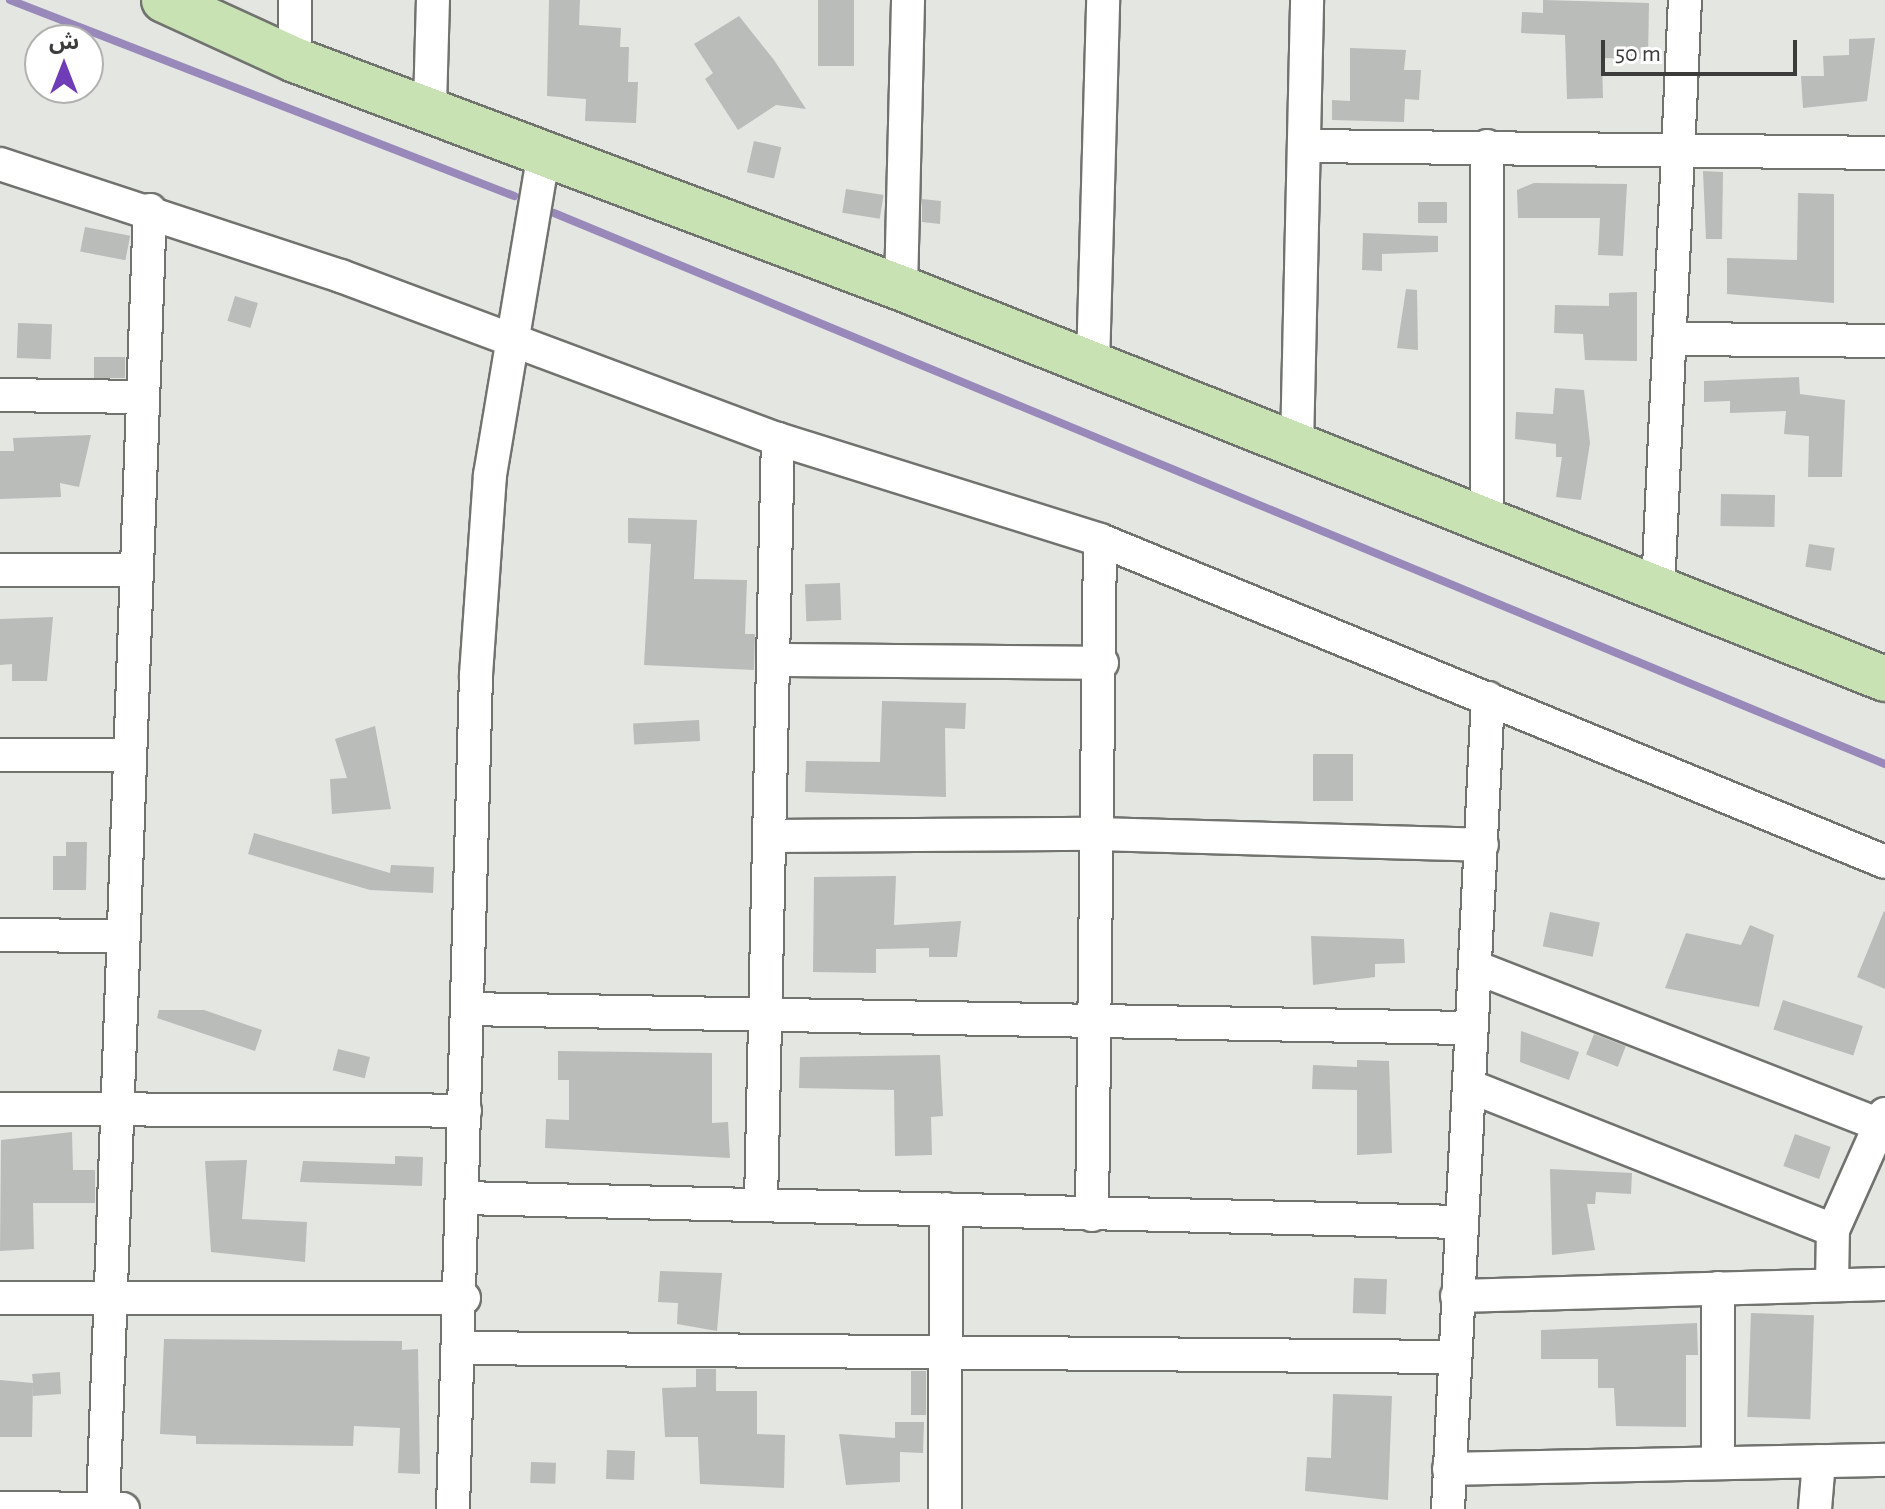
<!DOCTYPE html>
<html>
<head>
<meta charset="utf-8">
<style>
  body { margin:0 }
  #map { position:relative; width:1885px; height:1509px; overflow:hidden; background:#e4e6e2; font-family:"Alegreya Sans","Noto Sans Arabic",sans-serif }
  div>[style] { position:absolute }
  .stream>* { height:8px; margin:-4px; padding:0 4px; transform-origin:4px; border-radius:4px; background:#9889ba }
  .building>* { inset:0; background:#babcb9; transform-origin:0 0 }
  .roads { filter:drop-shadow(2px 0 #71736f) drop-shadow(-2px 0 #71736f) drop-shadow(0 2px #71736f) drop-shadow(0 -2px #71736f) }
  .street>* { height:32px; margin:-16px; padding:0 16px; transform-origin:16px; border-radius:16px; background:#fff }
  .primary>* { height:44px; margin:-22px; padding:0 22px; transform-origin:22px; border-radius:22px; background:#c8e2b3 }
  span { translate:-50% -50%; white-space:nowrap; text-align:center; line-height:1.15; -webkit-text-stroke:7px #fff; paint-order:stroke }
  .north { position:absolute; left:24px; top:24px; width:80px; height:80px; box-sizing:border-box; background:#fff; border:2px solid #b1b1b1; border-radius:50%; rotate:0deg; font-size:22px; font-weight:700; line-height:32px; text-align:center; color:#3c3c3b }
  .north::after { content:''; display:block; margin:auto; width:28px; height:36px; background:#6f3eb6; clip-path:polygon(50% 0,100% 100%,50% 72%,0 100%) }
  .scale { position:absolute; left:1601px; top:40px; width:196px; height:36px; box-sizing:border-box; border:4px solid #3c3c3b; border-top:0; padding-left:10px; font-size:24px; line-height:28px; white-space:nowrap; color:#3c3c3b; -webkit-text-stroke:6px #fff; paint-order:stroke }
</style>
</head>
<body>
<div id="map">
  <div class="stream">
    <div style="left:10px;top:0;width:541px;rotate:21.25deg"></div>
    <div style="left:554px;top:213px;width:1441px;rotate:22.49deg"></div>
  </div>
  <div class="building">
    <div style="clip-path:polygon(549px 0,580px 0,579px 25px,621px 28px,620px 47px,629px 47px,628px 82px,638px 82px,636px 123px,585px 121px,586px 99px,547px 96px)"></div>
    <div style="left:818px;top:0;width:36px;height:66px"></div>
    <div style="clip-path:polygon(1543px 0,1649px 3px,1648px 59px,1602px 58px,1603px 98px,1567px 99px,1565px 35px,1521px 33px,1522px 12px,1543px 13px)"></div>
    <div style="clip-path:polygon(739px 16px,774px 60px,806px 109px,776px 105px,738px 130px,705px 79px,713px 73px,694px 44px)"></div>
    <div style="clip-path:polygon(1875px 38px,1867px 101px,1803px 108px,1801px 76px,1824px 76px,1823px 56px,1849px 55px,1849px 39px)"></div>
    <div style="clip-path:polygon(1350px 48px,1406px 50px,1404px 70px,1421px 70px,1419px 100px,1405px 99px,1404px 122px,1332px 120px,1332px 100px,1350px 101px)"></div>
    <div style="left:754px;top:141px;width:28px;height:32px;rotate:13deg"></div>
    <div style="clip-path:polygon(1703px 171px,1723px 172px,1722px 239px,1706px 239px)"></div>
    <div style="clip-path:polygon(1534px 183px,1627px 184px,1623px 256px,1598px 255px,1600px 218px,1518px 218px,1517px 190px)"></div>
    <div style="left:846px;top:189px;width:38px;height:24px;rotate:9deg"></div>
    <div style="clip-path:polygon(1798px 193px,1834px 194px,1834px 303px,1727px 294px,1727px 258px,1797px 260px)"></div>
    <div style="clip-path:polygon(922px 199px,941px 201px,940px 224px,922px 222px)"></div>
    <div style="left:1418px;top:202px;width:29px;height:21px"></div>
    <div style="left:85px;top:227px;width:46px;height:25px;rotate:11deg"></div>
    <div style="clip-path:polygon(1363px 233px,1438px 236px,1438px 252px,1382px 254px,1382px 271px,1362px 270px)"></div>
    <div style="clip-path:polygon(1406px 289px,1417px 290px,1418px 350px,1397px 348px)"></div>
    <div style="clip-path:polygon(1637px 292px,1637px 361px,1585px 360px,1583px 334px,1554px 333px,1555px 305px,1609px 306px,1609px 293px)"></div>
    <div style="left:235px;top:296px;width:24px;height:26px;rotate:17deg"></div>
    <div style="left:18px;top:323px;width:34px;height:35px;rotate:2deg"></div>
    <div style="left:125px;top:357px;width:21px;height:31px;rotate:90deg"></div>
    <div style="clip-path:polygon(1799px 377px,1800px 394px,1845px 400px,1842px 477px,1808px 477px,1809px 436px,1784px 434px,1786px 411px,1730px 413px,1730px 401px,1704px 402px,1704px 381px)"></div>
    <div style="clip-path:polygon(1555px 388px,1584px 390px,1590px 443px,1581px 500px,1556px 497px,1562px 457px,1556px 457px,1556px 444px,1515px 439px,1516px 412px,1553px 414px)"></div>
    <div style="clip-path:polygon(91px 435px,79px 487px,60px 483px,61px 497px,0 499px,0 451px,14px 451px,13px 438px)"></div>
    <div style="left:1721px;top:494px;width:54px;height:32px;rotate:1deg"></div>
    <div style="clip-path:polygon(628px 518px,697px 520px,694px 579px,747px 580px,745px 634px,755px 634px,754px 670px,644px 665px,651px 544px,628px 543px)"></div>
    <div style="left:1809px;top:544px;width:26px;height:23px;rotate:9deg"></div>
    <div style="left:840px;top:583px;width:37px;height:35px;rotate:88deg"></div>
    <div style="clip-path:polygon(53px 617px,47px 681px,12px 681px,12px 664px,0 665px,0 619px)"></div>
    <div style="clip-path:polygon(882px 701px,966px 703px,965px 729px,945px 728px,946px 797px,805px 792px,806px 761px,880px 762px)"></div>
    <div style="left:699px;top:720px;width:21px;height:66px;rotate:87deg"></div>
    <div style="clip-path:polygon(375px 726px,391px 809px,332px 814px,330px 779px,347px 778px,335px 739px)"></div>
    <div style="left:1313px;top:754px;width:40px;height:47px"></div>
    <div style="clip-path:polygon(254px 833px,390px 873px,391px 865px,434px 867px,433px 893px,370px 890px,248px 854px)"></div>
    <div style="clip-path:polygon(66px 842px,87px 842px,86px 890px,53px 890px,53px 856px,66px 856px)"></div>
    <div style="clip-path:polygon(896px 876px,894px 925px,961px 921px,957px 957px,929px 957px,929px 948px,876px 949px,876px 973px,813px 972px,814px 877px)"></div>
    <div style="clip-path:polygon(1884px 911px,1885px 912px,1885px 989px,1857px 977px)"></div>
    <div style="left:1550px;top:912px;width:51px;height:35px;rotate:12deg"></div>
    <div style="clip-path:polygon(1750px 925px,1774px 935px,1759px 1007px,1665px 988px,1686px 933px,1741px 945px)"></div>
    <div style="clip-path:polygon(1311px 936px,1404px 939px,1405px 963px,1375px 964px,1375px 977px,1313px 985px)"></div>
    <div style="left:1783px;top:1000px;width:84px;height:31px;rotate:18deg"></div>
    <div style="clip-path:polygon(159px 1010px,204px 1010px,262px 1030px,255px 1051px,157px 1018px)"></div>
    <div style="clip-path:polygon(1521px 1031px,1579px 1052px,1569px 1080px,1520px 1062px)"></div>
    <div style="left:1594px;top:1034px;width:34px;height:22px;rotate:21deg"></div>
    <div style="left:338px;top:1049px;width:33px;height:22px;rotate:14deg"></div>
    <div style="clip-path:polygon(558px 1051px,712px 1053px,712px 1123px,728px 1122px,730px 1158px,545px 1148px,546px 1119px,569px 1120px,569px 1080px,558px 1080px)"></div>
    <div style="clip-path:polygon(940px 1055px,943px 1116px,931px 1117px,932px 1155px,895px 1156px,894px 1090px,799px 1088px,800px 1057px)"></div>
    <div style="clip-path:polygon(1357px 1060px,1389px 1061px,1392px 1153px,1357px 1155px,1357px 1090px,1312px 1089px,1313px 1065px,1357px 1067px)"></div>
    <div style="clip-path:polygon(72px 1132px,73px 1170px,95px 1170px,95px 1203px,33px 1203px,34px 1249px,0 1251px,1px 1140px)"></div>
    <div style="left:1795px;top:1134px;width:38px;height:34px;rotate:20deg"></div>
    <div style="clip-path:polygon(395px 1156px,423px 1157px,422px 1186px,300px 1182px,303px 1161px,395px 1164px)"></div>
    <div style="clip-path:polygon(247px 1160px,242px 1219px,307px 1222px,305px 1262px,211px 1252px,205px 1161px)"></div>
    <div style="clip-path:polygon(1550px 1169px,1632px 1173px,1631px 1194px,1596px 1192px,1595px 1204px,1587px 1204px,1595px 1250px,1552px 1255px)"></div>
    <div style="clip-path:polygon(660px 1271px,722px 1273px,717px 1331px,677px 1324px,678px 1303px,658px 1302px)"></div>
    <div style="left:1354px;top:1278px;width:33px;height:35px;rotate:2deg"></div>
    <div style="left:1751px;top:1313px;width:63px;height:104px;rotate:2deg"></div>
    <div style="clip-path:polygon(1697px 1323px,1698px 1355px,1686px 1355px,1686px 1427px,1616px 1426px,1614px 1388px,1598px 1388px,1598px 1359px,1541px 1359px,1541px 1330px)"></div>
    <div style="clip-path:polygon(164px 1339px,402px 1341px,402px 1350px,418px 1349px,420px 1474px,398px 1473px,400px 1428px,354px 1426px,353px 1446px,196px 1444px,196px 1436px,160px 1434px)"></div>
    <div style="clip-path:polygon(696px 1369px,716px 1369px,716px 1391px,757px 1391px,757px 1434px,785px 1435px,784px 1488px,700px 1484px,698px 1437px,665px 1437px,662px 1388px,696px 1387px)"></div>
    <div style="left:911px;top:1371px;width:15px;height:44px"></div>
    <div style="clip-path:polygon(60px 1372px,61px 1394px,33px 1396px,33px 1383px,32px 1437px,0 1437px,0 1380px,33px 1383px,32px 1374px)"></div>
    <div style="clip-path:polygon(1333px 1394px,1392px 1396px,1388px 1500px,1305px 1491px,1307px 1457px,1331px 1458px)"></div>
    <div style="clip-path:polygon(895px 1422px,924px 1422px,923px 1453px,900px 1452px,900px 1482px,846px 1485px,839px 1434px,895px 1438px)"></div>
    <div style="left:607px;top:1450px;width:28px;height:29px;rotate:2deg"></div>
    <div style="left:531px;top:1462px;width:25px;height:21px;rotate:2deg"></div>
  </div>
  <div class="roads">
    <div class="street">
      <div style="left:295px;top:0;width:60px;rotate:90deg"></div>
      <div style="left:430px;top:106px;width:106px;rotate:-88.4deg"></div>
      <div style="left:1306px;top:146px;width:579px;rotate:0.69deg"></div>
      <div style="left:1487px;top:146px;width:374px;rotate:90deg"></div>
      <div style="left:0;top:164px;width:359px;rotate:18.2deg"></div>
      <div style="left:341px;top:276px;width:466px;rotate:20.5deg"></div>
      <div style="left:778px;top:439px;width:337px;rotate:17.4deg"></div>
      <div style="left:1100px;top:540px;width:848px;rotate:22.3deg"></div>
      <div style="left:901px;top:288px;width:288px;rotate:-88.6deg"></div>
      <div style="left:1673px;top:339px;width:212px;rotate:0.5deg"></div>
      <div style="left:1093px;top:365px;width:365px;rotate:-88.4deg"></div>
      <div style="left:0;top:395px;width:142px;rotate:0.8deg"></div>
      <div style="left:1297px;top:446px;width:446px;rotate:-88.7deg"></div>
      <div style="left:0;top:570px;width:136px"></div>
      <div style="left:1658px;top:589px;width:590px;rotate:-87.38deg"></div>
      <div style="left:774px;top:660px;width:328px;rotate:0.5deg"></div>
      <div style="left:0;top:755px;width:130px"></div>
      <div style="left:771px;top:836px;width:326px;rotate:-0.4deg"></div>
      <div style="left:1097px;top:834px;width:385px;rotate:1.6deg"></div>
      <div style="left:0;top:935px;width:123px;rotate:0.5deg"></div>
      <div style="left:1475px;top:967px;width:440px;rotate:21.3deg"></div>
      <div style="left:467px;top:1009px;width:1003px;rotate:1.09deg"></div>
      <div style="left:1469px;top:1086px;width:391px;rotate:21.6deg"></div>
      <div style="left:0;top:1109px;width:465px;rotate:0.2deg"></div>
      <div style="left:463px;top:1198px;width:999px;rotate:1.38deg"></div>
      <div style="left:761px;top:1203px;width:764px;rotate:-88.73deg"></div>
      <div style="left:1092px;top:1215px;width:675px;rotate:-89.32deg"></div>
      <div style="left:1832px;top:1285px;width:55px;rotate:-89deg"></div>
      <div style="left:1833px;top:1230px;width:127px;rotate:-65.9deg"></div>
      <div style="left:1457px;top:1296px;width:428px;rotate:-1.6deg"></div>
      <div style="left:0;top:1298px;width:464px"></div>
      <div style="left:461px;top:1348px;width:993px;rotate:0.52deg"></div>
      <div style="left:1718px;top:1463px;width:175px;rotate:-90deg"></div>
      <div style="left:1449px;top:1469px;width:436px;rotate:-1.2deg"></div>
      <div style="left:0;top:1508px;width:123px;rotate:0.5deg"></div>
      <div style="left:103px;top:1508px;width:1299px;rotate:-87.93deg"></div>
      <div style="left:453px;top:1509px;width:834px;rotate:-88.42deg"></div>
      <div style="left:476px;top:675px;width:200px;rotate:-86deg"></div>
      <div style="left:490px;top:475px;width:328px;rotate:-80.5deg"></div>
      <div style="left:945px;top:1509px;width:300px;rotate:-89.8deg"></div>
      <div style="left:1448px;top:1509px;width:812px;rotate:-87.18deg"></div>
      <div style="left:1815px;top:1509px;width:48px;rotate:-85.2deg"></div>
    </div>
    <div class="primary">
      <div style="left:164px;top:0;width:144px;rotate:24.6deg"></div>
      <div style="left:295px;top:60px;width:647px;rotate:20.62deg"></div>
      <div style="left:901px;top:288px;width:1059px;rotate:21.67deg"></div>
    </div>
  </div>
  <div class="north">ش</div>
  <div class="scale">50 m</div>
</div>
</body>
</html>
